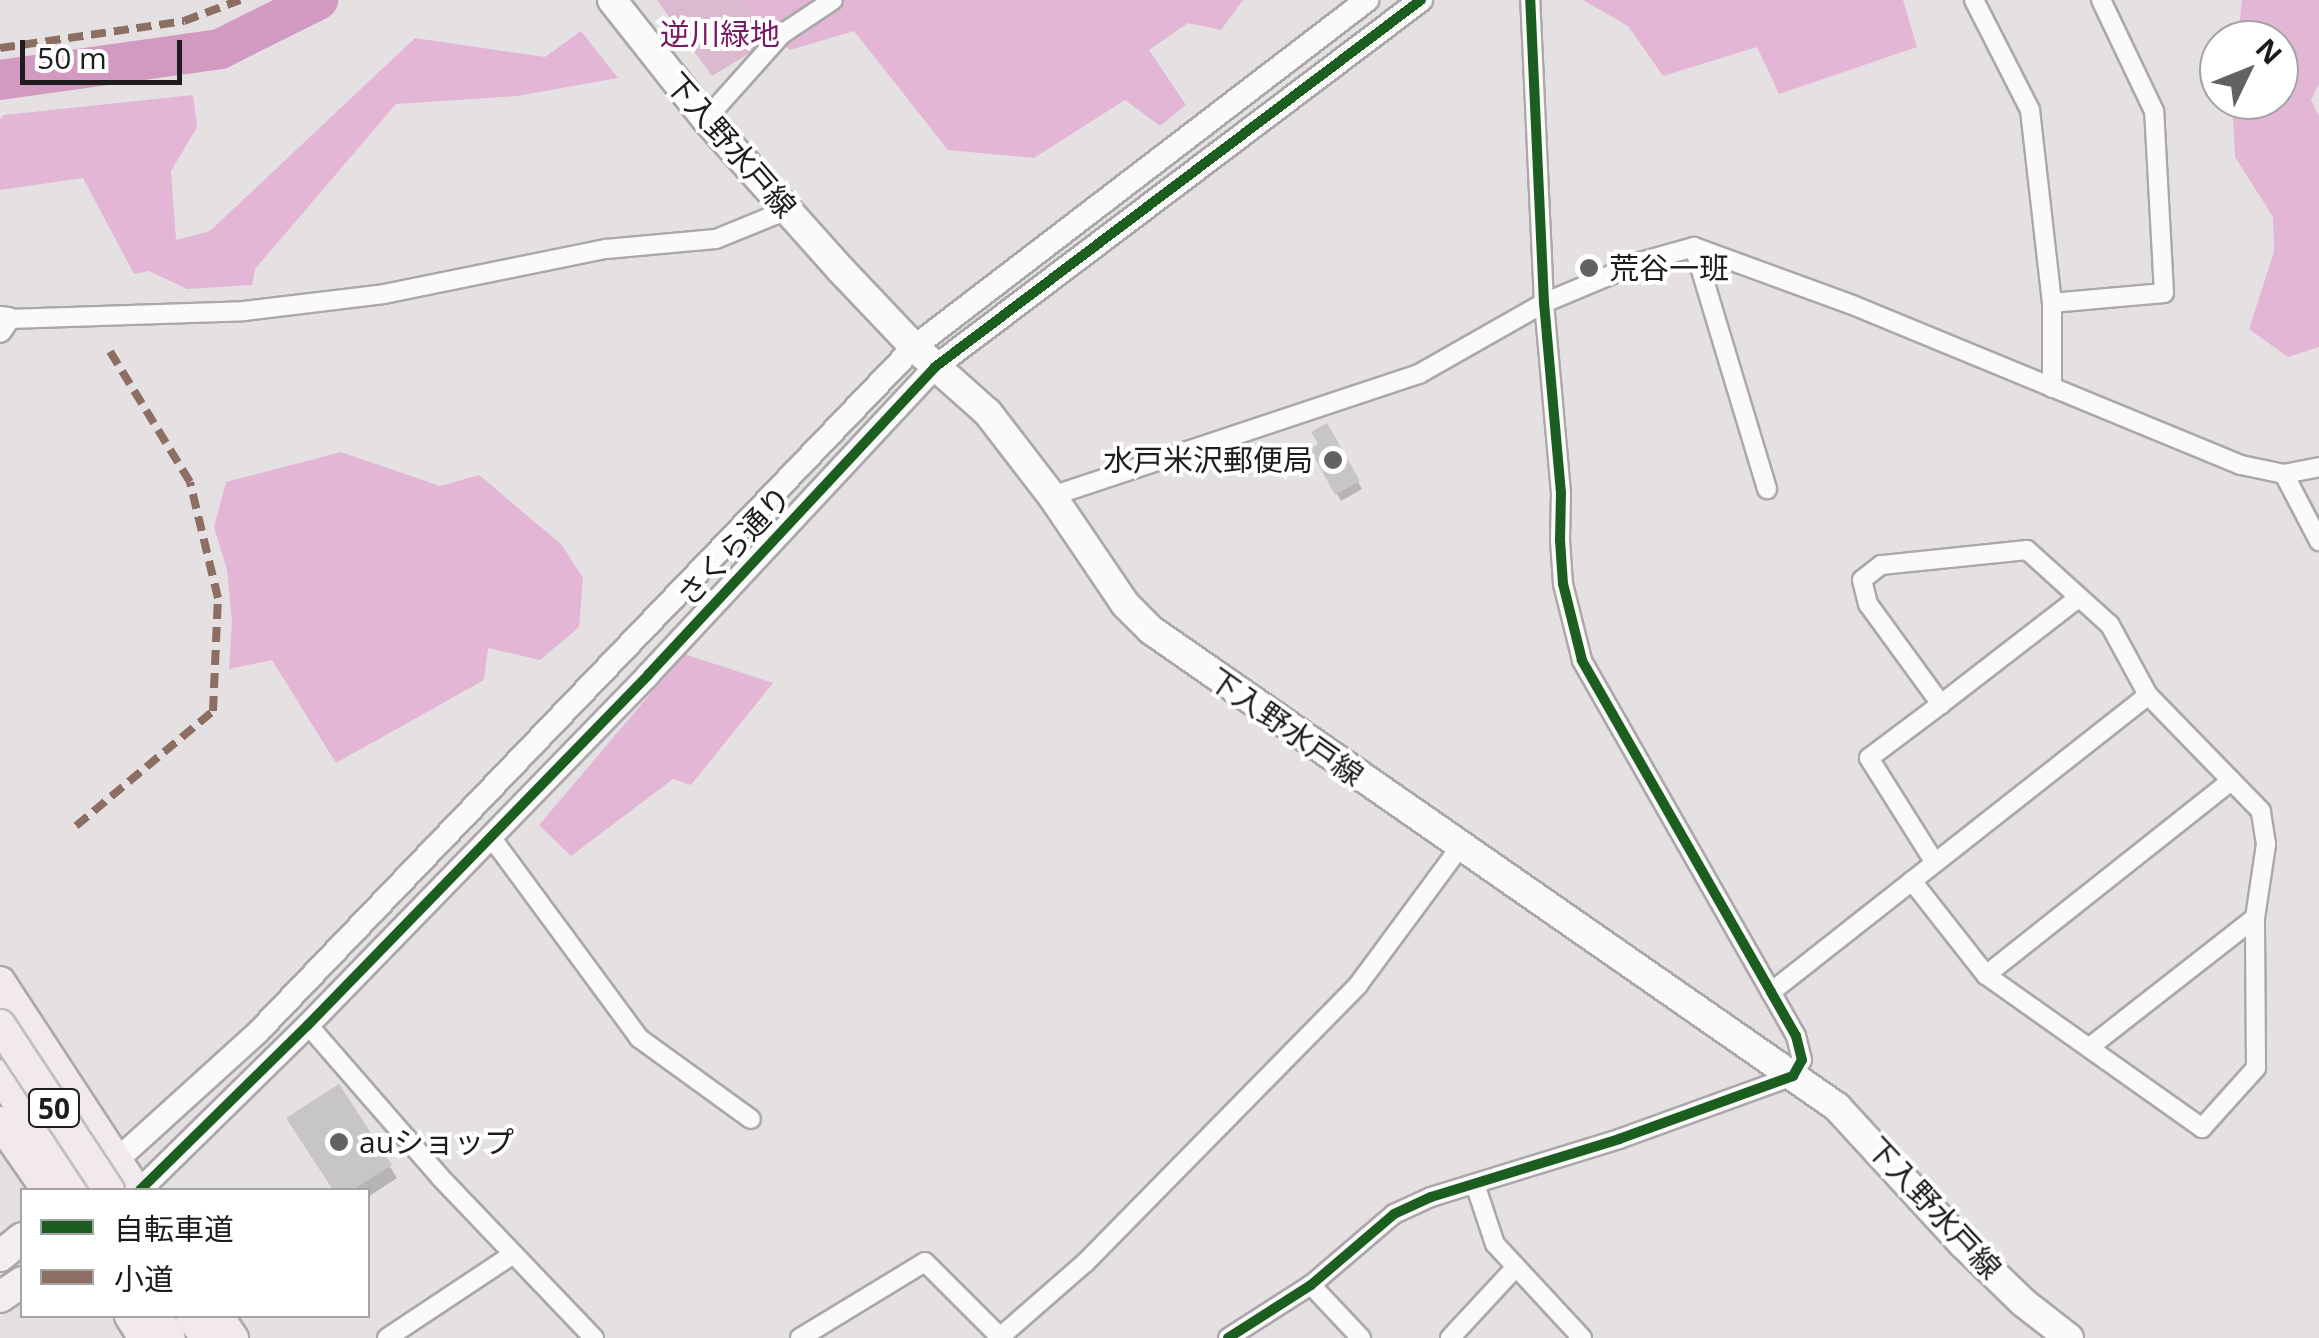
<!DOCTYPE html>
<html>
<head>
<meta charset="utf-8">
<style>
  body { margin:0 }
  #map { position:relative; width:2319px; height:1338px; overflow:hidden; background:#e5e1e3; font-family:"Open Sans","Noto Sans JP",sans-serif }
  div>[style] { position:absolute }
  .green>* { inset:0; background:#dbbad0 }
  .forest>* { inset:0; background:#e3b6d6 }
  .shadow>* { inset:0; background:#0003 }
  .river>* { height:40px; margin:-20px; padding:0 20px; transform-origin:20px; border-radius:20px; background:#d29ac1 }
  .building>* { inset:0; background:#c7c6c5 }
  .roads { filter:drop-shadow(2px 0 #aba8aa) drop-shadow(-2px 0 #aba8aa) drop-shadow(0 2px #aba8aa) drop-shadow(0 -2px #aba8aa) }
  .minor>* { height:18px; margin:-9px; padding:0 9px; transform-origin:9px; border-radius:9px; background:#fbfafb }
  .tertiary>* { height:22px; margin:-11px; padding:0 11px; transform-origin:11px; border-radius:11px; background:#fbfafb }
  .secondary>* { height:28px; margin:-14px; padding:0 14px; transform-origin:14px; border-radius:14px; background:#fbfafb }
  .primary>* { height:30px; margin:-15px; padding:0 15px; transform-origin:15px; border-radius:15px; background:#f4eef2 }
  .trunk>* { height:30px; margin:-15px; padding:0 15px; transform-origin:15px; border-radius:15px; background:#f2e9ef }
  .bridges { filter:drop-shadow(2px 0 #c0bfbf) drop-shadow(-2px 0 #c0bfbf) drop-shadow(0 2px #c0bfbf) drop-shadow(0 -2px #c0bfbf) }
  .trunk-bridge>* { height:30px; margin:-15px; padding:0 15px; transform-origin:15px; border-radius:15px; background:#f2e9ef }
  .quiet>* { height:8px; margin-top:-4px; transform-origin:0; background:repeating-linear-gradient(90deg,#8d6e63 0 15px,transparent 0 23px) }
  .cycleway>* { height:10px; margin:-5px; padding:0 5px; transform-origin:5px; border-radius:5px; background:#1b5e20 }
  .dots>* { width:28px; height:28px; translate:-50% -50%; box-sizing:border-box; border:5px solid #fff; border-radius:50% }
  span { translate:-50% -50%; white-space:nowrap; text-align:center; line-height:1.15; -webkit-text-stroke:8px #fff; paint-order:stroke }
  .shield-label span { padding:2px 8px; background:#fff; border:2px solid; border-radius:8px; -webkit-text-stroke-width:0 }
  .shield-label { font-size:28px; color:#1e1c1d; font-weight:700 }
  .park-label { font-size:30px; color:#761862 }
  .street-label { font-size:30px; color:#1e1c1d }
  .poi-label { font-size:30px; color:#1e1c1d }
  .left { translate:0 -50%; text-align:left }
  .right { translate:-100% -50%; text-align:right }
  .legend { position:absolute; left:20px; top:1188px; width:350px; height:130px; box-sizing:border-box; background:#fff; border:2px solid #a5a4a5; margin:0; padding:12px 18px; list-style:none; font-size:30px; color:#1e1c1d }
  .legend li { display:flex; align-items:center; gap:20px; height:50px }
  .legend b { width:50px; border:2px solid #a5a4a5 }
  .north { position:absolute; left:2199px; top:20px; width:100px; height:100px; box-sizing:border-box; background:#fff; border:2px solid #a5a4a5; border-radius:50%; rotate:47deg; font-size:28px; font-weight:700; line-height:40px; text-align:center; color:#1e1c1d }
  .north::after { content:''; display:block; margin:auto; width:35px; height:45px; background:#646162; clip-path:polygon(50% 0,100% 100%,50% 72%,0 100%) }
  .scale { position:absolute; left:20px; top:40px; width:162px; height:45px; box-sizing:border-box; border:5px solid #1e1c1d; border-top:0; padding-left:12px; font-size:30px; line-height:35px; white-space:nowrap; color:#1e1c1d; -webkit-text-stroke:8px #fff; paint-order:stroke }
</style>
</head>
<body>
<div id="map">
  <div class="green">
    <div style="clip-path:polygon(657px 0,837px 0,712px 76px)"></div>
  </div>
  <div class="forest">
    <div style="clip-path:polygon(742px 0,1243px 0,1221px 30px,1188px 23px,1149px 50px,1186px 105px,1160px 126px,1125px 100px,1034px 158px,948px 150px,854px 31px,790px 50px,741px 4px)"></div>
    <div style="clip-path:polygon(1583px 0,1903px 0,1917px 47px,1779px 94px,1757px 47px,1663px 76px,1628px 26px)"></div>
    <div style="clip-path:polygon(2242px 0,2319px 0,2319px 84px,2311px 100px,2319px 116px,2319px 347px,2288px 357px,2249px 329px,2274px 252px,2273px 217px,2235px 157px,2232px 100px,2279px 100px,2279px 40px,2238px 40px)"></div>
    <div style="clip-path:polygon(581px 31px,618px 78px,517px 96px,396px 104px,255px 269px,252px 285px,187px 289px,149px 271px,134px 274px,83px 178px,0 190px,0 119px,4px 115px,193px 95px,197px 127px,171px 171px,176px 240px,210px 231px,415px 38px,545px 57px)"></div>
    <div style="clip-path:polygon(341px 452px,440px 486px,479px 475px,561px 544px,583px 578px,579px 627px,540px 660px,488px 648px,484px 680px,336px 763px,272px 660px,229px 669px,232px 622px,227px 570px,214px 527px,226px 482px)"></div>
    <div style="clip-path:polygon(684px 654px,773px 683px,691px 785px,673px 779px,571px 856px,539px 825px)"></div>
  </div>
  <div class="shadow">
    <div style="clip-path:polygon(1326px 426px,1362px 489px,1341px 501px,1313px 450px,1321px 445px)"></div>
    <div style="clip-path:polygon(339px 1087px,397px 1178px,368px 1197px,368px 1190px,335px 1190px,296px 1130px)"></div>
  </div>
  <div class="river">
    <div style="left:0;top:80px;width:222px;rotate:-8deg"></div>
    <div style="left:220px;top:49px;width:110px;rotate:-26.6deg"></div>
  </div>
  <div class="building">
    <div style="clip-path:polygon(1327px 423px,1360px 481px,1335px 495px,1310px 449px,1318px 444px,1311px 432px)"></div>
    <div style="clip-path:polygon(339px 1084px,392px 1165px,353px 1190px,333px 1190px,286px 1118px)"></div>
  </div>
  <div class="roads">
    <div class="minor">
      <div style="left:1974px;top:0;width:123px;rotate:63deg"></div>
      <div style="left:2030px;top:110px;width:194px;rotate:83.5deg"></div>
      <div style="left:2052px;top:303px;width:85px;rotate:90deg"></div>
      <div style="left:706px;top:119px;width:114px;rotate:-48.2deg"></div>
      <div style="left:782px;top:34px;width:61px;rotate:-33.7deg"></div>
      <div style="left:1694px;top:247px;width:253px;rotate:73.2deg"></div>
      <div style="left:2052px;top:303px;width:112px;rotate:-5.1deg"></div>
      <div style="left:2164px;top:293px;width:182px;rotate:-93.1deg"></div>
      <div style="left:2154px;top:111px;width:123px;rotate:-115.5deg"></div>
      <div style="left:8px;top:319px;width:236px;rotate:-1.9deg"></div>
      <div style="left:244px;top:311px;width:141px;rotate:-6.9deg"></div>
      <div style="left:384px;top:294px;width:227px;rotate:-11.5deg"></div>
      <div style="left:606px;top:249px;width:110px;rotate:-5.2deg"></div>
      <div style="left:716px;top:239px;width:77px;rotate:-22.2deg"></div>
      <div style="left:2284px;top:474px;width:76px;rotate:62.4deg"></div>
      <div style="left:1052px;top:496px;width:387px;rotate:-18.4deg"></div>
      <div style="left:1419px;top:374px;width:144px;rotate:-29.6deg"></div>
      <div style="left:1544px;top:303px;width:108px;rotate:-22.8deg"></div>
      <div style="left:1644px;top:261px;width:52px;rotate:-15.6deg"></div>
      <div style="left:1694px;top:247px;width:171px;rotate:20.1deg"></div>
      <div style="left:1855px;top:306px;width:417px;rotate:22.4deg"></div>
      <div style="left:2241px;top:465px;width:44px;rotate:11.8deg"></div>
      <div style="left:2284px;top:474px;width:36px;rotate:-11deg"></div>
      <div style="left:1941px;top:704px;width:172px;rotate:-37.7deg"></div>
      <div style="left:491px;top:837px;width:250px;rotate:53.6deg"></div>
      <div style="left:639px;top:1038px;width:138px;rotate:35.9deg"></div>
      <div style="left:1912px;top:881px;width:120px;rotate:51.8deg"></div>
      <div style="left:1986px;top:975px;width:265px;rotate:35.3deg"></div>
      <div style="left:2202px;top:1128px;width:81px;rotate:-48deg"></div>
      <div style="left:2256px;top:1068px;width:150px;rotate:-90.4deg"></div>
      <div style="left:2255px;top:918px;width:75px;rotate:-81.5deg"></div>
      <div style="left:2266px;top:844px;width:33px;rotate:-99deg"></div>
      <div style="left:2261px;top:811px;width:162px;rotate:-134.2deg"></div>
      <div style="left:2148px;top:695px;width:80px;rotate:-118.5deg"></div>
      <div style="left:2110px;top:625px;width:112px;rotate:-137.9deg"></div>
      <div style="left:2027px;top:550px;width:147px;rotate:174.1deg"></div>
      <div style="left:1881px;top:565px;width:24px;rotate:142deg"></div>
      <div style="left:1862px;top:580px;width:25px;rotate:76deg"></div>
      <div style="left:1868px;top:604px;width:124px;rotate:53.9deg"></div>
      <div style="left:1941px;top:704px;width:90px;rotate:143.1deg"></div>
      <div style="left:1869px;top:758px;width:124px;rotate:57.8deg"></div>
      <div style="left:1986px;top:975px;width:313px;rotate:-38.4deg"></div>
      <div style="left:1771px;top:992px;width:480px;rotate:-38.2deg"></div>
      <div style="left:308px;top:1025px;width:201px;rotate:49deg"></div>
      <div style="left:440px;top:1177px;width:223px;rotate:46.3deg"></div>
      <div style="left:2091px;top:1046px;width:208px;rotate:-38deg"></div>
      <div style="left:1475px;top:1184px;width:63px;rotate:71.6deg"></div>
      <div style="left:1495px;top:1244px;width:128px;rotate:47.2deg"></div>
      <div style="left:1311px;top:1285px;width:73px;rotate:46.7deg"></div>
      <div style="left:387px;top:1338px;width:150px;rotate:-33.6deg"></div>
      <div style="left:800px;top:1338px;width:146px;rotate:-31.3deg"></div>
      <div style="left:925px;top:1262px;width:106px;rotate:45deg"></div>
      <div style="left:1000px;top:1337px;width:114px;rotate:-41.1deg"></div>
      <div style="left:1086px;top:1262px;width:388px;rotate:-45.5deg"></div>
      <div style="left:1358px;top:985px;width:173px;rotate:-53.5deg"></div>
      <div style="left:1228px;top:1338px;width:98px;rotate:-32.6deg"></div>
      <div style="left:1311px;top:1285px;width:109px;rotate:-40.5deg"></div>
      <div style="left:1394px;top:1214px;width:41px;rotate:-24.7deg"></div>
      <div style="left:1431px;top:1197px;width:197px;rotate:-17.1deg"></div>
      <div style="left:1619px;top:1139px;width:185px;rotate:-19.9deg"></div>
      <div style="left:1793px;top:1076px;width:18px;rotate:-61deg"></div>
      <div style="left:1802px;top:1060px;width:25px;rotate:-104deg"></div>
      <div style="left:1796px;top:1036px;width:51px;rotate:-119.6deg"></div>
      <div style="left:1771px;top:992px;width:382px;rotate:-119.7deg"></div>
      <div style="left:1582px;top:660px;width:78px;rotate:-104deg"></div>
      <div style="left:1563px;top:584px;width:44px;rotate:-93.9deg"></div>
      <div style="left:1560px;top:540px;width:47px;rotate:-88.8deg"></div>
      <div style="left:1561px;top:493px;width:191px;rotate:-95.1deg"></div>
      <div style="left:1544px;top:303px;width:303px;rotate:-92.6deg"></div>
      <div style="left:1450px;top:1338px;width:97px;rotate:-47.1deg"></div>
    </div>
    <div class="tertiary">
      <div style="left:0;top:318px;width:8px;rotate:7deg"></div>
      <div style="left:8px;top:319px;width:14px;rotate:124deg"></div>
      <div style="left:117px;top:1160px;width:190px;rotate:-42.2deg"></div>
      <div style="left:258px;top:1032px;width:948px;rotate:-46.24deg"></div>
      <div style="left:914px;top:347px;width:571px;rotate:-37.45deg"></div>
      <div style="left:140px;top:1190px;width:235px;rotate:-44.5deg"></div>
      <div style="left:308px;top:1025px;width:488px;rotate:-45.8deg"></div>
      <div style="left:648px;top:675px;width:421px;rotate:-47deg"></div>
      <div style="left:935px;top:367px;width:609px;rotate:-37.06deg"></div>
    </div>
    <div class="secondary">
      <div style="left:612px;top:0;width:152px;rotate:51.7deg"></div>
      <div style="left:706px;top:119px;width:203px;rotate:48.2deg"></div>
      <div style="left:841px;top:270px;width:106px;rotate:46.5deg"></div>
      <div style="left:914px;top:347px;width:99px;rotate:41.7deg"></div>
      <div style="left:988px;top:413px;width:105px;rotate:52.4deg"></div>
      <div style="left:1052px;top:496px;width:130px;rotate:55.9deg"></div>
      <div style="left:1125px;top:604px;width:37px;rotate:45deg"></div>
      <div style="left:1151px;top:630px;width:836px;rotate:34.81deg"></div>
      <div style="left:1837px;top:1107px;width:185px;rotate:47.4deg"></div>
      <div style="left:1962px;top:1243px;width:86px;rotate:44.1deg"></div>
      <div style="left:2024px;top:1303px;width:57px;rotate:37.9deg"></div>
    </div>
    <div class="primary">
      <div style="left:0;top:1256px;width:28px;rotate:-39deg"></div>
      <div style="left:0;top:1297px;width:27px;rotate:-34deg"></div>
    </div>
    <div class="trunk">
      <div style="left:0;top:982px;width:249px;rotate:56.8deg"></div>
      <div style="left:0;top:1075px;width:137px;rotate:56.9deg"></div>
      <div style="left:0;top:1122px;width:83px;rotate:55.3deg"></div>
      <div style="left:130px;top:1316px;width:26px;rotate:58deg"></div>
      <div style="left:156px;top:1316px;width:26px;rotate:58deg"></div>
      <div style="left:191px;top:1316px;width:27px;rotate:56deg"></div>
      <div style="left:218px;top:1316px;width:27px;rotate:56deg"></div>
    </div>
  </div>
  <div class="bridges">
    <div class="trunk-bridge">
      <div style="left:0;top:1025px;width:198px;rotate:56.6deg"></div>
    </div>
  </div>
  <div class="quiet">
    <div style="left:0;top:48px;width:186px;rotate:-8.3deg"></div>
    <div style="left:184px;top:21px;width:60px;rotate:-20.6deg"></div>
    <div style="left:76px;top:826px;width:179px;rotate:-40deg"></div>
    <div style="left:213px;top:711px;width:113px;rotate:-87.5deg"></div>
    <div style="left:218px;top:598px;width:119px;rotate:-103.6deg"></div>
    <div style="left:190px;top:482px;width:157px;rotate:-121.5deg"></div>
  </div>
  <div class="cycleway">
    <div style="left:140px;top:1190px;width:235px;rotate:-44.5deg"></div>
    <div style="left:308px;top:1025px;width:488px;rotate:-45.8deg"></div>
    <div style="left:648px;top:675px;width:421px;rotate:-47deg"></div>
    <div style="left:935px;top:367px;width:609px;rotate:-37.06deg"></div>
    <div style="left:1228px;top:1338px;width:98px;rotate:-32.6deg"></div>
    <div style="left:1311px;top:1285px;width:109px;rotate:-40.5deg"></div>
    <div style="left:1394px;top:1214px;width:41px;rotate:-24.7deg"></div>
    <div style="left:1431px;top:1197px;width:197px;rotate:-17.1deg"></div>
    <div style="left:1619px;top:1139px;width:185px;rotate:-19.9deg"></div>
    <div style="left:1793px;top:1076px;width:18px;rotate:-61deg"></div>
    <div style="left:1802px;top:1060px;width:25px;rotate:-104deg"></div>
    <div style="left:1796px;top:1036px;width:51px;rotate:-119.6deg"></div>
    <div style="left:1771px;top:992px;width:382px;rotate:-119.7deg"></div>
    <div style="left:1582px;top:660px;width:78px;rotate:-104deg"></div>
    <div style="left:1563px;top:584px;width:44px;rotate:-93.9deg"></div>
    <div style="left:1560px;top:540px;width:47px;rotate:-88.8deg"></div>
    <div style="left:1561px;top:493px;width:191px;rotate:-95.1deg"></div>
    <div style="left:1544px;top:303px;width:303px;rotate:-92.6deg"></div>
  </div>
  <div class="dots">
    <div style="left:1589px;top:268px;background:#646162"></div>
    <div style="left:1333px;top:460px;background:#646162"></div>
    <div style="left:339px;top:1142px;background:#646162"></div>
  </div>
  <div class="shield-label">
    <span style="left:54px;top:1108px">50</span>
  </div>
  <div class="park-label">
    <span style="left:720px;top:34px">逆川緑地</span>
  </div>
  <div class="street-label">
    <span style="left:731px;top:145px;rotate:49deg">下入野水戸線</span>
    <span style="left:734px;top:546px;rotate:-47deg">さくら通り</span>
    <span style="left:1286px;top:727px;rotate:35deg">下入野水戸線</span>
    <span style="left:1934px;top:1208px;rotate:47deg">下入野水戸線</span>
  </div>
  <div class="poi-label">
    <span class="left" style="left:1609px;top:268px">荒谷一班</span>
    <span class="right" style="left:1313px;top:460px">水戸米沢郵便局</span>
    <span class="left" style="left:359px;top:1142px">auショップ</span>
  </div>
  <ul class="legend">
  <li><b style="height:12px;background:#1b5e20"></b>自転車道</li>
  <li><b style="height:12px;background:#8d6e63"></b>小道</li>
  </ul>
  <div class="north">N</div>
  <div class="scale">50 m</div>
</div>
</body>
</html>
